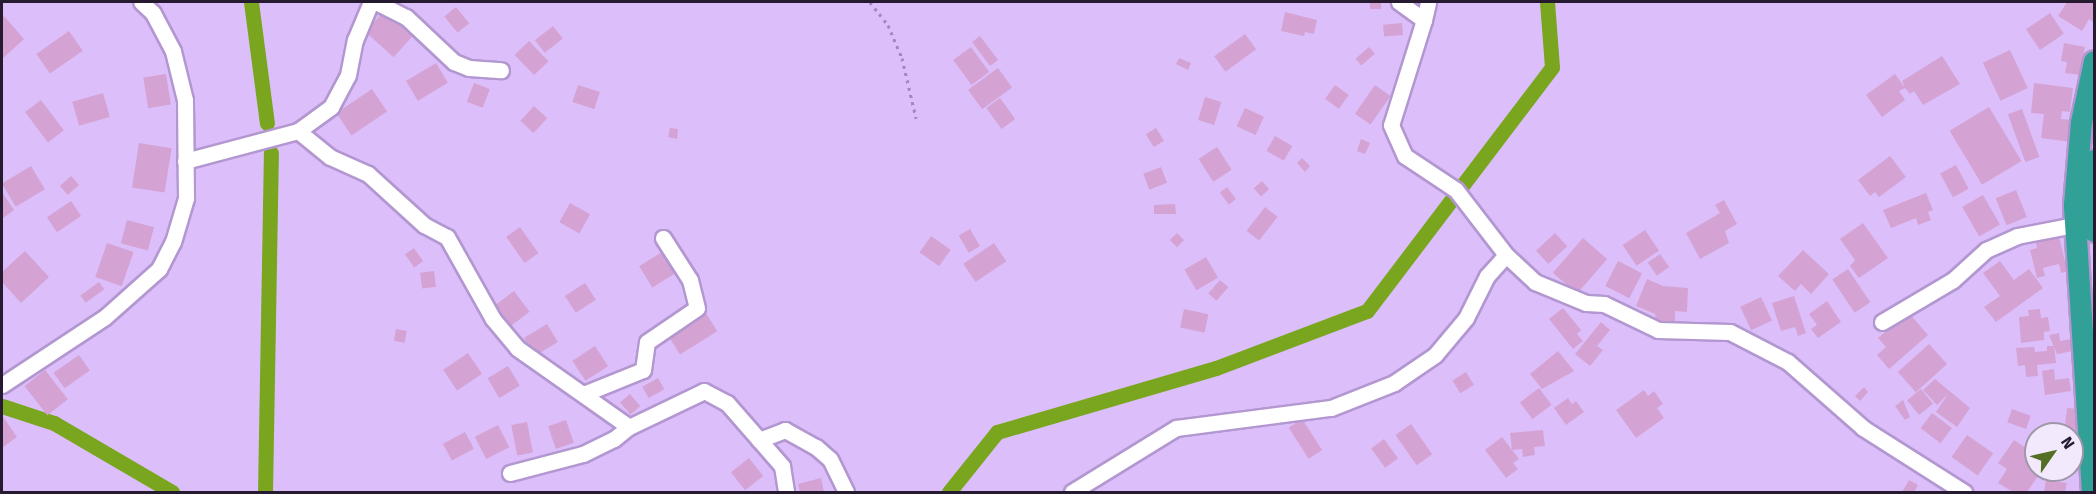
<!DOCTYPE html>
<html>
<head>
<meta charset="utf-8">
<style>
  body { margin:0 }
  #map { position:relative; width:2096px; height:494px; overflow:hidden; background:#dcbffa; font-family:"Fira Sans",sans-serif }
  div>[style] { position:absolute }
  .canal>* { height:15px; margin:-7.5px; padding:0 7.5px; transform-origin:7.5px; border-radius:7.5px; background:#7aa61f }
  .building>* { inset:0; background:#d4a3d4; transform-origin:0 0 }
  .path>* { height:3px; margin-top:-1.5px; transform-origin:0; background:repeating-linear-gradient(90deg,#a089b8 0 3px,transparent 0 7.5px) }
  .roads { filter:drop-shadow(2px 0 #b397d0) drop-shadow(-2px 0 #b397d0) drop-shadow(0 2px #b397d0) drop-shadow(0 -2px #b397d0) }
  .minor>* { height:15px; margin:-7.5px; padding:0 7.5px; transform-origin:7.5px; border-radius:7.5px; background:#fff }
  .highway>* { height:21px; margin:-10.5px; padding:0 10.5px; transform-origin:10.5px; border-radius:10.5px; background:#31a097 }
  span { translate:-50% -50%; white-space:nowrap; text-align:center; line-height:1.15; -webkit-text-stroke:6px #f2eafc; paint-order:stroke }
  .frame { position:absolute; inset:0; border:3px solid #251a30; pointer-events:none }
  .north { position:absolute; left:2024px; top:422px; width:60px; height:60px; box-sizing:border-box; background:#f2eafc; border:2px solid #a097aa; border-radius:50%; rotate:56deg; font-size:16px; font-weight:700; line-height:24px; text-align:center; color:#251a30 }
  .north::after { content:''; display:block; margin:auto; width:21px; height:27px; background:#546f23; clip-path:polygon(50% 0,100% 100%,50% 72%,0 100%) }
</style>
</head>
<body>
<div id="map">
  <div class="canal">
    <div style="left:251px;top:2px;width:122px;rotate:82.5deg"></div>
    <div style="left:2px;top:406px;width:55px;rotate:18.1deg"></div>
    <div style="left:54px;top:423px;width:137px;rotate:30.3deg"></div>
    <div style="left:265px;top:492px;width:339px;rotate:-89deg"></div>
    <div style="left:949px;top:492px;width:77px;rotate:-51.3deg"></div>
    <div style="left:997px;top:432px;width:228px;rotate:-16.3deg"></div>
    <div style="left:1216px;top:368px;width:161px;rotate:-20.7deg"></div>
    <div style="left:1367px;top:311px;width:306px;rotate:-52.8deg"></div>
    <div style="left:1552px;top:67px;width:65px;rotate:-94.4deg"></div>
  </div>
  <div class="building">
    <div style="left:1370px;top:2px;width:11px;height:7px"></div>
    <div style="clip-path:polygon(2067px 2px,2094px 2px,2094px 23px,2089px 19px,2082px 31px,2058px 16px)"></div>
    <div style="left:456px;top:7px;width:21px;height:15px;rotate:51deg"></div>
    <div style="left:384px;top:11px;width:38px;height:28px;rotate:42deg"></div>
    <div style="clip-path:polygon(1285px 12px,1317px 20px,1314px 34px,1305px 32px,1304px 36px,1281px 31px)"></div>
    <div style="left:2050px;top:13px;width:25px;height:29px;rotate:56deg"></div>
    <div style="clip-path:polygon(4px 16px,24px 39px,2px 59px,2px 18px)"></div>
    <div style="left:1402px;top:23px;width:12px;height:19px;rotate:85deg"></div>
    <div style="left:553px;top:26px;width:16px;height:23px;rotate:52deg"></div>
    <div style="left:69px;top:31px;width:24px;height:40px;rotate:55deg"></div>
    <div style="left:1245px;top:34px;width:19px;height:38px;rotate:54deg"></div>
    <div style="left:980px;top:36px;width:30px;height:10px;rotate:53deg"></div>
    <div style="left:529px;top:41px;width:28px;height:20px;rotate:46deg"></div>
    <div style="clip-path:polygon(2064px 43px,2085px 47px,2080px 75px,2065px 73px,2067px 62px,2061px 61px)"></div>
    <div style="left:971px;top:47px;width:31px;height:22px;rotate:54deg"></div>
    <div style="left:1369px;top:47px;width:9px;height:18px;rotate:49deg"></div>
    <div style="left:2010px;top:50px;width:42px;height:30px;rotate:65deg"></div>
    <div style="clip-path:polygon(1942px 56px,1960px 84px,1923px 105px,1914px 91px,1910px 94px,1905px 88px,1899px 91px,1905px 100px,1882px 117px,1866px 95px,1895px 74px,1905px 88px,1902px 81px)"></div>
    <div style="clip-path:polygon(1179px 58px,1191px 63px,1188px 70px,1176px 64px)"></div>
    <div style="left:436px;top:63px;width:23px;height:35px;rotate:59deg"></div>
    <div style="left:998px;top:68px;width:24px;height:37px;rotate:54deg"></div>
    <div style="left:166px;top:74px;width:31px;height:23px;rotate:81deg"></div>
    <div style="left:474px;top:83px;width:17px;height:20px;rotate:21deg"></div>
    <div style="clip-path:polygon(2034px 83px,2073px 88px,2070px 112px,2062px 111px,2061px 119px,2073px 120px,2071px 142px,2041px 138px,2044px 114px,2031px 113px)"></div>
    <div style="left:578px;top:85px;width:23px;height:18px;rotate:18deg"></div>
    <div style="left:1335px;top:85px;width:17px;height:17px;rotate:36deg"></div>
    <div style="left:1375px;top:85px;width:19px;height:35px;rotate:35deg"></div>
    <div style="left:372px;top:89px;width:27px;height:43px;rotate:56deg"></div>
    <div style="left:103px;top:93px;width:25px;height:32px;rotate:74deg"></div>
    <div style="left:1205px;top:97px;width:17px;height:24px;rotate:17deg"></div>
    <div style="left:1000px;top:98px;width:26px;height:17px;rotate:54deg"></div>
    <div style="left:41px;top:100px;width:38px;height:20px;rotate:53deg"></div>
    <div style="left:534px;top:106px;width:18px;height:20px;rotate:43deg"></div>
    <div style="left:1989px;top:107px;width:63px;height:46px;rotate:59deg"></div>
    <div style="left:1245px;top:108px;width:21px;height:20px;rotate:25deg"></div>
    <div style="left:2022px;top:109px;width:51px;height:15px;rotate:70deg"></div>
    <div style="clip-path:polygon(670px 128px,678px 129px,677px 139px,668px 137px)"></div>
    <div style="left:1156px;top:128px;width:15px;height:12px;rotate:58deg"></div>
    <div style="left:1275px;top:136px;width:20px;height:17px;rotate:30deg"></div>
    <div style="clip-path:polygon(1361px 139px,1370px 143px,1365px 154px,1357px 151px)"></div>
    <div style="left:139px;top:143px;width:33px;height:45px;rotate:9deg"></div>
    <div style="left:1217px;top:147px;width:27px;height:22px;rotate:57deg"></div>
    <div style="clip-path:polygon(1890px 156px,1906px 177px,1879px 197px,1875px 192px,1870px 196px,1858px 180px)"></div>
    <div style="clip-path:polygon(1302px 158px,1310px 166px,1305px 172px,1297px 163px)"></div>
    <div style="left:1956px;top:165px;width:27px;height:18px;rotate:62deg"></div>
    <div style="left:31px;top:166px;width:27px;height:34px;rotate:59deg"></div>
    <div style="left:1161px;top:167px;width:17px;height:19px;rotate:69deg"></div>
    <div style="left:71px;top:176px;width:12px;height:15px;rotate:48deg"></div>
    <div style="left:1262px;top:181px;width:11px;height:11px;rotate:49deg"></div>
    <div style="left:1227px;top:187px;width:15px;height:9px;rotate:53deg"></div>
    <div style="left:2016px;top:190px;width:29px;height:22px;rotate:68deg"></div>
    <div style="clip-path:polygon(2px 192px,14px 210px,2px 219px)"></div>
    <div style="clip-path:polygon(1926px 193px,1933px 210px,1928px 212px,1931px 220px,1918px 225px,1916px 218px,1891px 228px,1883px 210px)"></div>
    <div style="left:1983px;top:195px;width:34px;height:24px;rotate:60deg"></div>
    <div style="clip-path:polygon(1724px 200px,1737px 224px,1725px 231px,1729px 243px,1700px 259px,1686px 233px,1720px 213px,1715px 205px)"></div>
    <div style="left:71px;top:201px;width:18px;height:29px;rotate:56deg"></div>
    <div style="left:570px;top:203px;width:23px;height:22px;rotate:29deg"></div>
    <div style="clip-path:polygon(1175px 204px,1176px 214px,1154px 214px,1154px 205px)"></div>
    <div style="left:1265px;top:207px;width:16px;height:30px;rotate:38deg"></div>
    <div style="left:127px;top:220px;width:28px;height:24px;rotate:15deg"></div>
    <div style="clip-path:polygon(1863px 223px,1888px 258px,1859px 278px,1850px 266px,1855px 260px,1840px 239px)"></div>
    <div style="left:520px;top:227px;width:32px;height:17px;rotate:55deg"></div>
    <div style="left:970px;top:229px;width:20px;height:13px;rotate:60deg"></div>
    <div style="left:1645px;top:230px;width:25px;height:27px;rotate:56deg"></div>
    <div style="left:1177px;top:233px;width:10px;height:10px;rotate:45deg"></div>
    <div style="left:1555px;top:233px;width:18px;height:26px;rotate:47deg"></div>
    <div style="clip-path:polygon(2058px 233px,2065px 261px,2072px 259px,2075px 270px,2061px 273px,2059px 264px,2043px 268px,2045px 276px,2037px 278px,2030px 250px,2037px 248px,2035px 239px)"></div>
    <div style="left:931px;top:236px;width:24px;height:20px;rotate:35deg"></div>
    <div style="left:1583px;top:238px;width:32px;height:46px;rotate:41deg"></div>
    <div style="left:107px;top:243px;width:28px;height:36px;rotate:19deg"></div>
    <div style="left:994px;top:243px;width:22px;height:37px;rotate:56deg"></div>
    <div style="left:414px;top:248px;width:16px;height:11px;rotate:55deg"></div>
    <div style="clip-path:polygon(1803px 250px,1829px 274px,1811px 294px,1801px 284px,1795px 291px,1778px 276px)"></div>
    <div style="clip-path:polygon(25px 251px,49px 277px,21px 303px,2px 282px,2px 272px)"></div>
    <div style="left:662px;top:252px;width:25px;height:27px;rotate:58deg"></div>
    <div style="left:1660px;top:254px;width:16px;height:15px;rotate:55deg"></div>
    <div style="left:1206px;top:257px;width:24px;height:25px;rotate:60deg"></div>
    <div style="left:1618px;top:261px;width:27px;height:28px;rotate:27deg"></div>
    <div style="clip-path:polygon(2000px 261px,2014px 280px,2029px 269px,2043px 288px,1996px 322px,1984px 307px,2000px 296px,1983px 273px)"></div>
    <div style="left:1848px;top:269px;width:40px;height:19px;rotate:56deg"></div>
    <div style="left:434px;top:271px;width:16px;height:14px;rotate:83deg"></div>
    <div style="clip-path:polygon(1647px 279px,1663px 286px,1688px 288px,1687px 312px,1675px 311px,1675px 327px,1657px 326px,1655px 314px,1636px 306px)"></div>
    <div style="left:1220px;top:280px;width:11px;height:18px;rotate:41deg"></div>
    <div style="left:99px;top:282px;width:9px;height:23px;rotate:54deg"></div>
    <div style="left:585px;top:283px;width:20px;height:24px;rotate:57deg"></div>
    <div style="left:514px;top:291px;width:26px;height:25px;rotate:53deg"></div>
    <div style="clip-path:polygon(1794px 296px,1806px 333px,1798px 336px,1795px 327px,1781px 331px,1772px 303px)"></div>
    <div style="left:1761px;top:297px;width:26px;height:23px;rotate:65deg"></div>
    <div style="clip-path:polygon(1827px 301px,1841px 322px,1818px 338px,1811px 329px,1817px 325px,1809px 314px)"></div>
    <div style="clip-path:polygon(1563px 308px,1581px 330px,1577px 334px,1583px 341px,1573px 349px,1549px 319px)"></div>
    <div style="left:1184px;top:309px;width:25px;height:19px;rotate:12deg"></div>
    <div style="clip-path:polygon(2040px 309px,2041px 318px,2048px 317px,2050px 331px,2044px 332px,2044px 340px,2021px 343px,2019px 317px,2029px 316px,2028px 310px)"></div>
    <div style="left:704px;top:310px;width:25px;height:44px;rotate:58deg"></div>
    <div style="clip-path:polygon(1908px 312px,1928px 335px,1889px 369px,1877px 355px,1886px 347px,1878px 338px)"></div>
    <div style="clip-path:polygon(1601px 322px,1610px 330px,1597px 346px,1603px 350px,1590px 366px,1575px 354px)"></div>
    <div style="left:547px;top:324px;width:21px;height:27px;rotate:59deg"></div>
    <div style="left:396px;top:329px;width:11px;height:12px;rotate:10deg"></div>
    <div style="clip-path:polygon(2059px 333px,2060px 341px,2071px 339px,2073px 351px,2057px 354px,2049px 335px)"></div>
    <div style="left:1929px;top:344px;width:27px;height:42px;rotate:48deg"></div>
    <div style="left:595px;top:346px;width:24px;height:27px;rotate:57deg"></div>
    <div style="clip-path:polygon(2047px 346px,2054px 346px,2056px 363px,2037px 365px,2038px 376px,2026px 377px,2025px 365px,2018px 366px,2016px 348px,2034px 347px,2035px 352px,2047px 351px)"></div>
    <div style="clip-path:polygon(1558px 351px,1574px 371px,1542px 389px,1530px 374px)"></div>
    <div style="left:468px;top:353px;width:25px;height:30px;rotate:56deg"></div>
    <div style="left:79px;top:355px;width:19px;height:31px;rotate:55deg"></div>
    <div style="left:508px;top:366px;width:23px;height:24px;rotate:59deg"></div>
    <div style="clip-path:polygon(2054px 369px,2055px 380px,2069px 378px,2071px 391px,2045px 395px,2042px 371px)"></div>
    <div style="left:45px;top:370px;width:37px;height:26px;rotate:52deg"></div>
    <div style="left:1466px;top:372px;width:15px;height:16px;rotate:58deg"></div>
    <div style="left:658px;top:378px;width:13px;height:18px;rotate:61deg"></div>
    <div style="clip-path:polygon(1935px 379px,1970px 408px,1957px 427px,1936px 412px,1948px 394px,1937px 405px,1923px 390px)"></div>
    <div style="clip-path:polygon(1864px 387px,1868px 392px,1860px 401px,1855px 396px)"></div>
    <div style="left:1539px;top:388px;width:21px;height:24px;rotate:53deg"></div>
    <div style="left:1921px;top:389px;width:19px;height:18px;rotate:51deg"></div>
    <div style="clip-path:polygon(1644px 390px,1648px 396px,1654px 391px,1663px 404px,1657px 408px,1664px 418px,1636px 438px,1616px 410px)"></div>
    <div style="left:630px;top:394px;width:16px;height:13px;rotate:50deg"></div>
    <div style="clip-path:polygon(1568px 398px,1572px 404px,1576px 401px,1584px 412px,1566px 425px,1554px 408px)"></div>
    <div style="clip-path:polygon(1903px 400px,1910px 417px,1905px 420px,1895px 406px)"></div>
    <div style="clip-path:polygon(2067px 408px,2080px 409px,2082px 452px,2072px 451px,2072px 434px,2064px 434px)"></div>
    <div style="left:2012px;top:409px;width:20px;height:14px;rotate:20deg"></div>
    <div style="left:1932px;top:413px;width:25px;height:19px;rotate:37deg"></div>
    <div style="clip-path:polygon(2px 415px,17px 437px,2px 448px)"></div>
    <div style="left:1302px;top:419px;width:37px;height:16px;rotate:57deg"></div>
    <div style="left:566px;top:420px;width:24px;height:19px;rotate:71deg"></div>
    <div style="left:527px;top:422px;width:31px;height:16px;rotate:79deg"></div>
    <div style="left:1411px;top:424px;width:37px;height:19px;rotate:55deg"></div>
    <div style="left:498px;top:425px;width:25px;height:26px;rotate:63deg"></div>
    <div style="clip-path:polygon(1543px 430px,1545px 446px,1534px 447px,1535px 455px,1523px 457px,1522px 449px,1512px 450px,1510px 433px)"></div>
    <div style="left:465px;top:432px;width:19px;height:25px;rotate:62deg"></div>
    <div style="left:1967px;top:435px;width:32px;height:27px;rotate:35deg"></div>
    <div style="clip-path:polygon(1502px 437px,1519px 459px,1513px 463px,1518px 469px,1506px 478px,1485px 450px)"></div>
    <div style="left:1384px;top:439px;width:24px;height:16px;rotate:54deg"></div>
    <div style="clip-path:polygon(2014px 440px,2032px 452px,2027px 460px,2036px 470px,2042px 470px,2027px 492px,2013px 492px,1998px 483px,2007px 469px,1998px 463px)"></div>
    <div style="left:749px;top:458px;width:23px;height:23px;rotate:52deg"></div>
    <div style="clip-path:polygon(821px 478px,824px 492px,800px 492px,798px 484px)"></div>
    <div style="clip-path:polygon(1909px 480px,1918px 485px,1914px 492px,1902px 492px)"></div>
    <div style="clip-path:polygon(2046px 480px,2067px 483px,2065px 492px,2044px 492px)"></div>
  </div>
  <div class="path">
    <div style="left:870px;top:2px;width:29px;rotate:52deg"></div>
    <div style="left:888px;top:25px;width:36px;rotate:67deg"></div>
    <div style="left:902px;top:58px;width:62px;rotate:76.9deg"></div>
  </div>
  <div class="roads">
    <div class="minor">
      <div style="left:376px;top:2px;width:34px;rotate:27deg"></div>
      <div style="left:406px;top:17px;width:66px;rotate:43.2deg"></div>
      <div style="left:454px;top:62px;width:16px;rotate:22deg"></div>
      <div style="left:469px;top:68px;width:32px;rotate:4deg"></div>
      <div style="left:1399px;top:2px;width:31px;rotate:36deg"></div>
      <div style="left:1424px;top:20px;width:110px;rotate:107.4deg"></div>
      <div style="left:1391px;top:125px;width:34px;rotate:66deg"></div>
      <div style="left:1405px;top:156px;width:61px;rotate:33.7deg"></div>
      <div style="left:1456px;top:190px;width:82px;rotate:52.4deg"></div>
      <div style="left:1506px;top:255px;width:40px;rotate:43deg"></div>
      <div style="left:1535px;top:282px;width:55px;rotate:22.4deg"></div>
      <div style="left:1586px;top:303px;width:18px;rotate:3deg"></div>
      <div style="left:1604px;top:304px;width:60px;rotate:25.7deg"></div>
      <div style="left:1658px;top:330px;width:72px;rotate:1.6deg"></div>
      <div style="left:1730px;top:332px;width:65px;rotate:27.3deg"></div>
      <div style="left:1788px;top:362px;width:100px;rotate:41.3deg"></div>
      <div style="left:1863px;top:428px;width:120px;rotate:32.4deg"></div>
      <div style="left:1424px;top:20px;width:18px;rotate:-77deg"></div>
      <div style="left:298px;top:131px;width:41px;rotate:39.1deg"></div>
      <div style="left:330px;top:157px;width:42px;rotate:24.1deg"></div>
      <div style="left:368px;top:174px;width:76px;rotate:42.3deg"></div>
      <div style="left:424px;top:225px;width:26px;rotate:28deg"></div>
      <div style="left:447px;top:237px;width:94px;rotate:60.7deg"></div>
      <div style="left:493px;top:319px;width:38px;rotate:50deg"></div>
      <div style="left:517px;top:348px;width:137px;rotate:35.2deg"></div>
      <div style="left:629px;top:427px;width:83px;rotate:-25.6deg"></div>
      <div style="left:704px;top:391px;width:26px;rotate:28deg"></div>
      <div style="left:727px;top:403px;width:84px;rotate:48.9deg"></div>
      <div style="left:782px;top:466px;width:26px;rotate:81deg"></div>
      <div style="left:185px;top:161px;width:117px;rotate:-14.9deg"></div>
      <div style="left:298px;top:131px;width:41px;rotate:-36deg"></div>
      <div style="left:331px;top:107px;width:36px;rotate:-62deg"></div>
      <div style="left:348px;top:75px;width:36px;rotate:-79deg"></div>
      <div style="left:355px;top:40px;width:41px;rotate:-67.2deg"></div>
      <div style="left:1882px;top:322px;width:82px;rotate:-30.6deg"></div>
      <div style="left:1953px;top:280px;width:45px;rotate:-42.3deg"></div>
      <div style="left:1986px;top:250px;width:34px;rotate:-24deg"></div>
      <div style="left:2017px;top:236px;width:68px;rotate:-11deg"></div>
      <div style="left:2px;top:385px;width:123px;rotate:-33.4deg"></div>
      <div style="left:105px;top:317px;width:72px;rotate:-41.6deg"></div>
      <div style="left:159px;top:269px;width:30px;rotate:-63deg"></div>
      <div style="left:173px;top:242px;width:46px;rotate:-73.5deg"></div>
      <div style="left:186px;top:198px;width:98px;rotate:-90.6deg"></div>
      <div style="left:185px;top:100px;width:50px;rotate:-103.8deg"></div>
      <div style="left:173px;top:51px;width:43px;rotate:-117.8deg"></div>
      <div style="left:153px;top:13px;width:16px;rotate:-137deg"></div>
      <div style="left:586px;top:393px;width:61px;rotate:-22deg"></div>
      <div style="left:643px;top:370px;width:28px;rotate:-82deg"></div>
      <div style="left:647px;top:342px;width:60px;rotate:-34.2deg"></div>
      <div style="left:697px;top:308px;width:29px;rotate:-104deg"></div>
      <div style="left:690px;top:280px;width:50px;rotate:-122.7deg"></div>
      <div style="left:759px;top:440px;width:28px;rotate:-21deg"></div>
      <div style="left:785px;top:430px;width:35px;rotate:29deg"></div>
      <div style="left:816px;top:447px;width:18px;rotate:41deg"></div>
      <div style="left:830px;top:459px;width:37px;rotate:64deg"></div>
      <div style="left:510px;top:473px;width:75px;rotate:-14.6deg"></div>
      <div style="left:583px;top:454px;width:34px;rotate:-26deg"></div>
      <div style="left:614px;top:439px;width:19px;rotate:-39deg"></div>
      <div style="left:1072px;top:492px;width:122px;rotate:-31.6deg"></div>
      <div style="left:1176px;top:428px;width:156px;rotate:-7.4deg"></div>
      <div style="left:1331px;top:408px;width:68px;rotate:-21.6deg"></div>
      <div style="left:1394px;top:383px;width:50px;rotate:-34.3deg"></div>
      <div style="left:1435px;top:355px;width:48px;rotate:-50deg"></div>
      <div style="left:1466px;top:318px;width:47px;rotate:-63.4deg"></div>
      <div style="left:1487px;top:276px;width:28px;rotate:-48deg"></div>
    </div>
    <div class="highway">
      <div style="left:2094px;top:160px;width:71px;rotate:90deg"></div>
      <div style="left:2092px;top:492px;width:288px;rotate:-93.6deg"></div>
      <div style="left:2074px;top:205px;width:83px;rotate:-85.2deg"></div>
      <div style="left:2081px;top:122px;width:62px;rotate:-78deg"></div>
    </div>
  </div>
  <div class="frame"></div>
  <div class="north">N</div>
</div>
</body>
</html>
